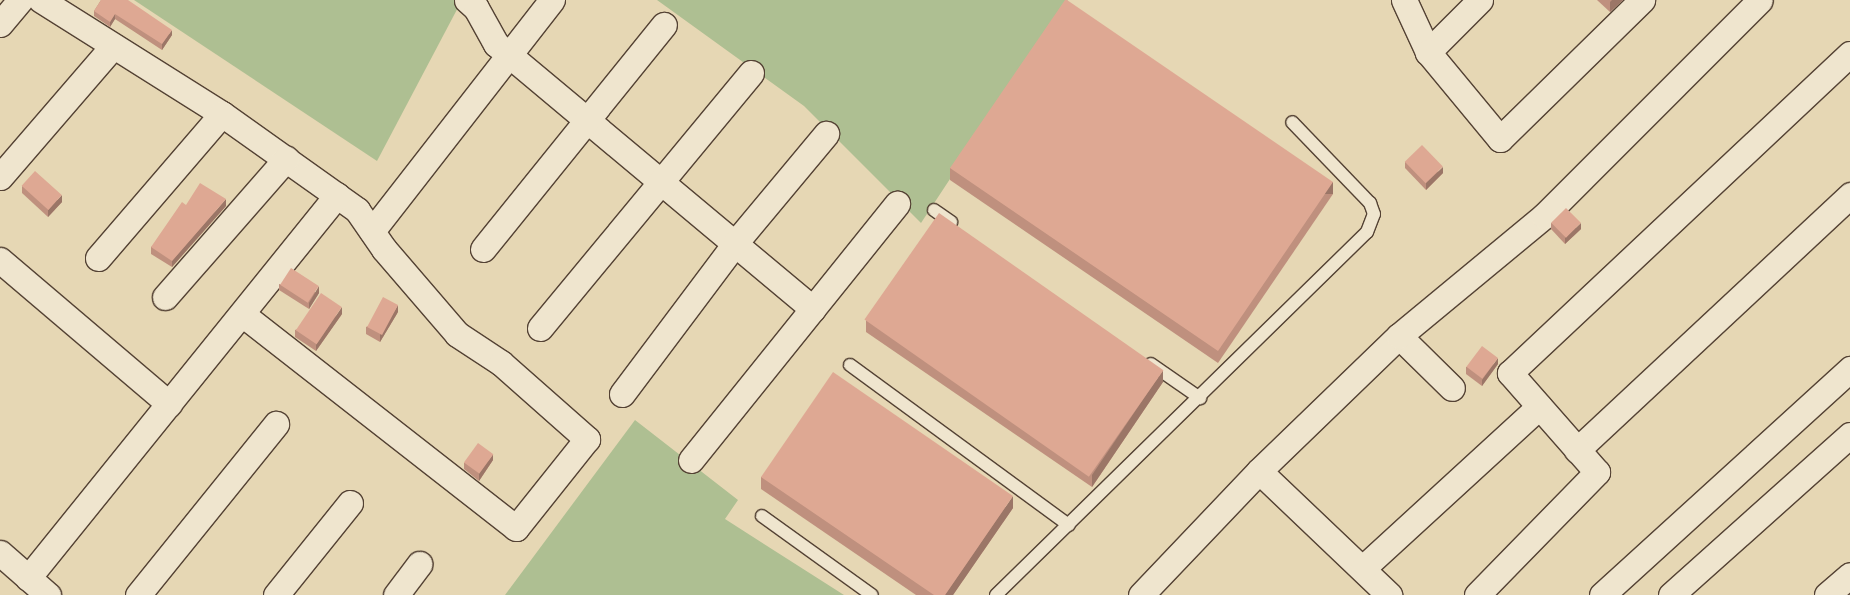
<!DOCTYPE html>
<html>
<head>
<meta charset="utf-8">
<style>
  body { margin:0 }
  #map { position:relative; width:1850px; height:595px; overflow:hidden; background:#e6d7b4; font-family:Vollkorn,serif }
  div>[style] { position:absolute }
  .green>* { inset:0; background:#aebf92 }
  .roads { filter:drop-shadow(1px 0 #544234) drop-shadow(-1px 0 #544234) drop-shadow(0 1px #544234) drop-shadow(0 -1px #544234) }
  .lane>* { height:12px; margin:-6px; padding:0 6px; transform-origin:6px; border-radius:6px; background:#efe5ce }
  .street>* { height:25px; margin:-12.5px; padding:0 12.5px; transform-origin:12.5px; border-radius:12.5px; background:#efe5ce }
  .wall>* { inset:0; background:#bf907e }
  .shaded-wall>* { inset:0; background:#9b7667; transform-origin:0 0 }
  .building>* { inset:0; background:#dea893; transform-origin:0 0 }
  span { translate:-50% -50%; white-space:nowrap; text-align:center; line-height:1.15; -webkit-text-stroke:4px #efe5ce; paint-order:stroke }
</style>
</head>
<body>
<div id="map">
  <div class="green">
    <div style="clip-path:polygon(134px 0,462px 0,377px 161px)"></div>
    <div style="clip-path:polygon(657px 0,1068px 0,921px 223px,804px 106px)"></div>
    <div style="clip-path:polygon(635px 420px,738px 500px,725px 519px,844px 595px,505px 595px)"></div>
  </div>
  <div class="roads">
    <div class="lane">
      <div style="left:934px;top:210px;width:21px;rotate:35deg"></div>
      <div style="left:1151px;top:364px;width:60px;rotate:34.8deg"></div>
      <div style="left:850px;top:365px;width:271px;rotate:36.2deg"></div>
      <div style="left:762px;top:516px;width:135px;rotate:35.7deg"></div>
      <div style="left:996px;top:595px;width:519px;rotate:-44.38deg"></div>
      <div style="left:1367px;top:232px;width:19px;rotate:-69deg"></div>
      <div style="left:1374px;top:214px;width:12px;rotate:-110deg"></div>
      <div style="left:1370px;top:203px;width:112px;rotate:-133.9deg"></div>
    </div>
    <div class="street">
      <div style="left:41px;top:0;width:214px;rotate:32.2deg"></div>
      <div style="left:222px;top:114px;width:166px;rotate:35.4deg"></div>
      <div style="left:357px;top:210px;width:47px;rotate:55.3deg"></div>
      <div style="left:384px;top:249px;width:112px;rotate:49.3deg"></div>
      <div style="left:457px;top:334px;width:53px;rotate:33.4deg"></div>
      <div style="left:501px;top:363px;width:115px;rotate:41.5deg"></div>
      <div style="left:587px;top:439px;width:114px;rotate:128.6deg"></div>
      <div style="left:516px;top:528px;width:346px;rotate:-142deg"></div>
      <div style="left:467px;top:0;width:12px;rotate:42deg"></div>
      <div style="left:476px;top:8px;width:41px;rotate:60.9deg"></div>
      <div style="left:496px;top:44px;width:413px;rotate:39.9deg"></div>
      <div style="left:1404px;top:0;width:57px;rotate:65.2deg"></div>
      <div style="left:1480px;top:0;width:74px;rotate:135deg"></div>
      <div style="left:1428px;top:52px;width:113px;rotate:50.4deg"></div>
      <div style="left:1500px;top:139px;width:199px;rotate:-44.4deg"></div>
      <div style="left:0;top:24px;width:31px;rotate:-50deg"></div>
      <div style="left:0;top:177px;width:173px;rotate:-49.2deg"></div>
      <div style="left:372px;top:231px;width:293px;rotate:-52.1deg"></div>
      <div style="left:483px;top:249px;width:288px;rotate:-51.1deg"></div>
      <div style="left:98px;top:258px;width:190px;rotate:-49.3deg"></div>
      <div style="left:0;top:260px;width:222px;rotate:40.4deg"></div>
      <div style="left:165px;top:297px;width:184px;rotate:-48.8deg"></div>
      <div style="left:540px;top:328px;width:331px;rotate:-50.4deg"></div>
      <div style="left:1399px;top:336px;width:74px;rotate:44.5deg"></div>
      <div style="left:622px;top:394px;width:190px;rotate:-53.1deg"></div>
      <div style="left:736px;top:242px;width:141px;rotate:-50.2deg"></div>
      <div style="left:1577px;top:450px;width:374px;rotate:-43deg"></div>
      <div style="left:691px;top:460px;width:329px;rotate:-51.2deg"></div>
      <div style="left:1259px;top:471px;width:180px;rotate:43.6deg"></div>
      <div style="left:0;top:553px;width:64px;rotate:41.2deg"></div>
      <div style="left:1363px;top:568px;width:239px;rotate:-42.5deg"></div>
      <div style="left:28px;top:578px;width:492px;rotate:-51.1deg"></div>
      <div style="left:138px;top:595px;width:220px;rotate:-51.1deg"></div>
      <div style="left:276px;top:595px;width:118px;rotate:-51.2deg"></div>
      <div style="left:396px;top:595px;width:39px;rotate:-53deg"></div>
      <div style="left:1141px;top:595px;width:171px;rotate:-46.4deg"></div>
      <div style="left:1259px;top:471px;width:194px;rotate:-44deg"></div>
      <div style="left:1399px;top:336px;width:188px;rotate:-39.6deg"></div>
      <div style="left:1544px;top:216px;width:305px;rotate:-45deg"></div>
      <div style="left:1477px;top:595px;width:172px;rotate:-45.7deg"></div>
      <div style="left:1597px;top:472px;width:132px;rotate:-131.3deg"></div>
      <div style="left:1510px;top:373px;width:466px;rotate:-43.2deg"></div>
      <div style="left:1602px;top:595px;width:336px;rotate:-42.3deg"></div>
      <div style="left:1671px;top:595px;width:240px;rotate:-41.8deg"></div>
      <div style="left:1827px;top:595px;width:30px;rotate:-41deg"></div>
    </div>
  </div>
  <div class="wall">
    <div style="clip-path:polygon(101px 0,172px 35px,162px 50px,115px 19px,110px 27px,94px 16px,94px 11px)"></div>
    <div style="clip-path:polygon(1597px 0,1623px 0,1610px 12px)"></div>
    <div style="clip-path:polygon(1405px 162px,1443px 173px,1426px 190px,1405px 168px)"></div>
    <div style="clip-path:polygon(950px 168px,1333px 194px,1218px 363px,950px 180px)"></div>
    <div style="clip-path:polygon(22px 186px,62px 202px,48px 217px,22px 193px)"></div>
    <div style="clip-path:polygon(226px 206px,172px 267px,151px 254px,151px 247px)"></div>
    <div style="clip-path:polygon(1551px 223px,1581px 229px,1565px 244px,1551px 229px)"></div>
    <div style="clip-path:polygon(279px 284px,319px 293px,309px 309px,279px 290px)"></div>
    <div style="clip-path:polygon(398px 312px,380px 342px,366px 334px,366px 327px)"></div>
    <div style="clip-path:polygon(342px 314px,316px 351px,295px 337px,295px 330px)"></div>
    <div style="clip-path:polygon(866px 320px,1163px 382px,1092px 487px,866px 332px)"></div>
    <div style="clip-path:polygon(1498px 364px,1482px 386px,1466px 374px,1466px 367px)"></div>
    <div style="clip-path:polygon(493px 460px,479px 481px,464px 469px,464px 463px)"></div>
    <div style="clip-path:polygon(761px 477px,1013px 508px,953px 595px,916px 595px,761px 489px)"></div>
  </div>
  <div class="shaded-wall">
    <div style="clip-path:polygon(1612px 0,1623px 0,1610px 12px,1610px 2px)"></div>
    <div style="clip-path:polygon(115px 14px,115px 19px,110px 27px,110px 22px)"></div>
    <div style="clip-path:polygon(172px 30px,172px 35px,162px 50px,162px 44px)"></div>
    <div style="clip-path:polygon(1443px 167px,1443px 173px,1426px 190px,1426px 183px)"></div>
    <div style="left:1333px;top:182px;width:12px;height:204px;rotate:90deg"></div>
    <div style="clip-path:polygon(62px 195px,62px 202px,48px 217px,48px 210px)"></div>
    <div style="clip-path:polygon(226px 199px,226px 206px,172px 267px,172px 261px)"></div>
    <div style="clip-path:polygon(1581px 223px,1581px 229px,1565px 244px,1565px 238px)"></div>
    <div style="clip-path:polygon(319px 286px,319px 293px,309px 309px,309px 303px)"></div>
    <div style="clip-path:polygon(398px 305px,398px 312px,380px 342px,380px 335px)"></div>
    <div style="clip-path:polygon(342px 307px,342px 314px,316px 351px,316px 345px)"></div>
    <div style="clip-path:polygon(1498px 358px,1498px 364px,1482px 386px,1482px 380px)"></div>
    <div style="clip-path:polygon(1163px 370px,1163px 382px,1092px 487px,1092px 475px)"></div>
    <div style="clip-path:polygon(493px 454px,493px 460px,479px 481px,479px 474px)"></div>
    <div style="clip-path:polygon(1013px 496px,1013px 508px,953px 595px,945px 595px)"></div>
  </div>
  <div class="building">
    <div style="clip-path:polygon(101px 0,128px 0,172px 30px,162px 44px,115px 14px,110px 22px,94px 11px)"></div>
    <div style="clip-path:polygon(1065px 0,1067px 0,1333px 182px,1218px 351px,950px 168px)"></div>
    <div style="left:1422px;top:145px;width:30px;height:24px;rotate:46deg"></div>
    <div style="left:35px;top:171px;width:36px;height:20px;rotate:42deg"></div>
    <div style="clip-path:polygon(200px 183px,226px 199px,172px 261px,151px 247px,182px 202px,186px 205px)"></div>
    <div style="left:1566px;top:208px;width:21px;height:21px;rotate:45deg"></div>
    <div style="left:939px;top:213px;width:274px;height:130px;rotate:35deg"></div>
    <div style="left:291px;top:268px;width:33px;height:20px;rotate:33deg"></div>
    <div style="left:321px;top:293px;width:25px;height:45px;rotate:34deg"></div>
    <div style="left:383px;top:297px;width:17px;height:34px;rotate:28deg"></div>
    <div style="left:1482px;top:346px;width:20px;height:26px;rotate:37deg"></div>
    <div style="clip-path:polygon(833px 372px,1013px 496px,945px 595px,934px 595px,761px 477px)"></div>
    <div style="left:478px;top:443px;width:19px;height:24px;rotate:36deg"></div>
  </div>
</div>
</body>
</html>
